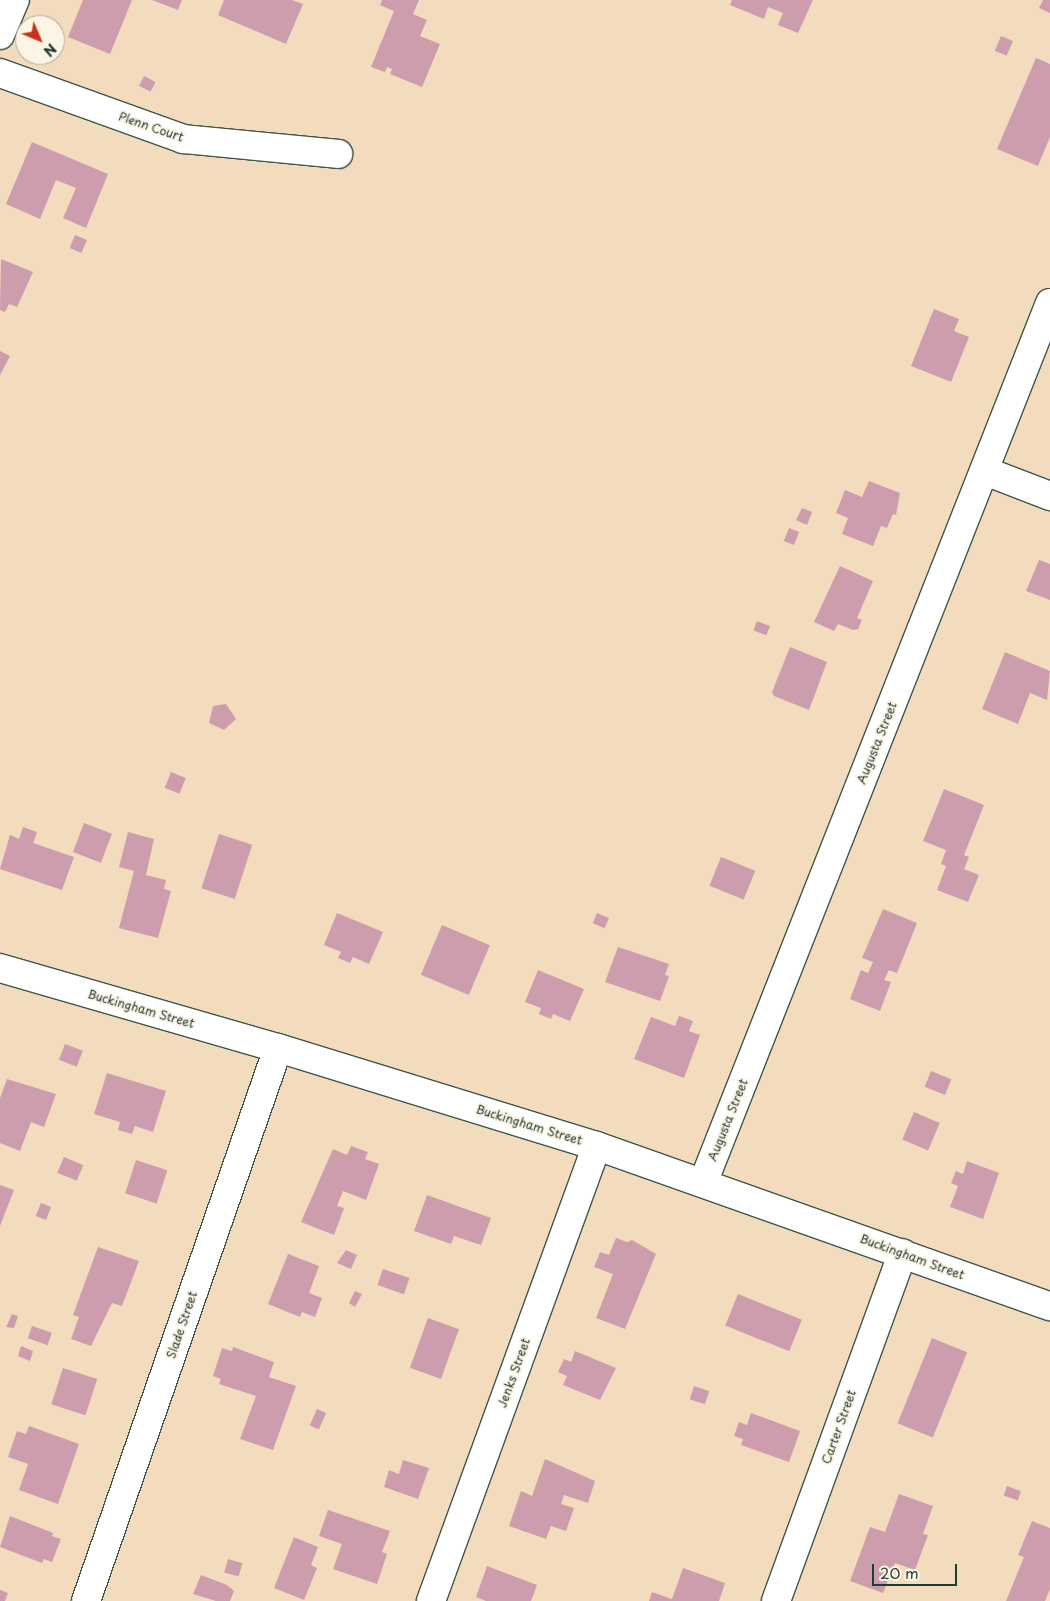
<!DOCTYPE html>
<html>
<head>
<meta charset="utf-8">
<style>
  body { margin:0 }
  #map { position:relative; width:1050px; height:1601px; overflow:hidden; background:#f3dcbd; font-family:"Playpen Sans",sans-serif }
  div>[style] { position:absolute }
  .building>* { inset:0; background:#ce9dad; transform-origin:0 0 }
  .roads { filter:drop-shadow(1px 0 #3f5549) drop-shadow(-1px 0 #3f5549) drop-shadow(0 1px #3f5549) drop-shadow(0 -1px #3f5549) }
  .minor>* { height:28px; margin:-14px; padding:0 14px; transform-origin:14px; border-radius:14px; background:#fff }
  .major>* { height:28px; margin:-14px; padding:0 14px; transform-origin:14px; border-radius:14px; background:#fff }
  span { translate:-50% -50%; white-space:nowrap; text-align:center; line-height:1.15; -webkit-text-stroke:4px #fcf5e5; paint-order:stroke }
  .street-label { font-size:12px; color:#1f3d34 }
  .north { position:absolute; left:15px; top:15px; width:50px; height:50px; box-sizing:border-box; background:#fcf5e5; border:1px solid #a4ab9e; border-radius:50%; rotate:135deg; font-size:14px; font-weight:700; line-height:20px; text-align:center; color:#1f3d34 }
  .north::after { content:''; display:block; margin:auto; width:18px; height:22px; background:#c8321e; clip-path:polygon(50% 0,100% 100%,50% 72%,0 100%) }
  .scale { position:absolute; left:872px; top:1564px; width:85px; height:22px; box-sizing:border-box; border:2px solid #1f3d34; border-top:0; padding-left:6px; font-size:15px; line-height:18px; white-space:nowrap; color:#1f3d34; -webkit-text-stroke:4px #fcf5e5; paint-order:stroke }
</style>
</head>
<body>
<div id="map">
  <div class="building">
    <div style="clip-path:polygon(83px 0,132px 0,110px 54px,68px 37px)"></div>
    <div style="clip-path:polygon(152px 0,182px 0,178px 10px)"></div>
    <div style="clip-path:polygon(224px 0,292px 0,303px 4px,286px 44px,218px 15px)"></div>
    <div style="clip-path:polygon(382px 0,419px 0,413px 14px,427px 20px,420px 36px,440px 44px,422px 87px,390px 74px,392px 69px,387px 67px,385px 72px,371px 67px,394px 11px,380px 5px)"></div>
    <div style="clip-path:polygon(732px 0,813px 0,798px 33px,778px 25px,783px 13px,768px 7px,764px 19px,730px 5px)"></div>
    <div style="clip-path:polygon(1043px 0,1050px 0,1050px 13px,1039px 8px)"></div>
    <div style="left:1001px;top:36px;width:13px;height:16px;rotate:23deg"></div>
    <div style="clip-path:polygon(1036px 58px,1050px 64px,1050px 137px,1038px 166px,997px 149px)"></div>
    <div style="left:144px;top:76px;width:13px;height:11px;rotate:27deg"></div>
    <div style="clip-path:polygon(32px 142px,108px 174px,86px 228px,63px 218px,76px 188px,56px 180px,40px 219px,6px 204px)"></div>
    <div style="left:75px;top:235px;width:13px;height:14px;rotate:23deg"></div>
    <div style="clip-path:polygon(1px 259px,33px 272px,17px 307px,9px 304px,5px 312px,0 310px)"></div>
    <div style="clip-path:polygon(934px 309px,959px 319px,954px 331px,969px 337px,951px 382px,911px 366px)"></div>
    <div style="clip-path:polygon(0 351px,10px 356px,0 375px)"></div>
    <div style="clip-path:polygon(869px 481px,900px 493px,896px 515px,893px 514px,887px 528px,881px 526px,873px 546px,842px 534px,848px 518px,836px 513px,845px 490px,862px 497px)"></div>
    <div style="clip-path:polygon(802px 508px,812px 512px,807px 525px,796px 520px)"></div>
    <div style="left:789px;top:528px;width:11px;height:14px;rotate:22deg"></div>
    <div style="clip-path:polygon(1039px 560px,1050px 564px,1050px 600px,1026px 591px)"></div>
    <div style="clip-path:polygon(840px 566px,873px 581px,857px 618px,862px 620px,858px 629px,853px 630px,838px 624px,834px 631px,814px 622px)"></div>
    <div style="left:757px;top:621px;width:14px;height:10px;rotate:21deg"></div>
    <div style="clip-path:polygon(790px 647px,827px 662px,809px 710px,774px 696px,772px 692px)"></div>
    <div style="clip-path:polygon(1005px 652px,1050px 671px,1047px 700px,1030px 693px,1018px 724px,982px 709px)"></div>
    <div style="clip-path:polygon(226px 704px,236px 719px,224px 730px,209px 723px,213px 706px)"></div>
    <div style="left:171px;top:772px;width:16px;height:17px;rotate:22deg"></div>
    <div style="clip-path:polygon(944px 789px,984px 805px,964px 855px,969px 857px,964px 869px,979px 875px,968px 902px,937px 890px,946px 866px,941px 864px,946px 850px,923px 841px)"></div>
    <div style="left:84px;top:823px;width:30px;height:31px;rotate:21deg"></div>
    <div style="clip-path:polygon(23px 827px,37px 832px,33px 843px,74px 857px,62px 890px,0 869px,10px 835px,19px 839px)"></div>
    <div style="clip-path:polygon(128px 832px,154px 839px,146px 875px,166px 880px,164px 889px,171px 891px,158px 938px,119px 928px,134px 871px,119px 867px)"></div>
    <div style="left:219px;top:834px;width:35px;height:57px;rotate:18deg"></div>
    <div style="left:721px;top:857px;width:37px;height:31px;rotate:22deg"></div>
    <div style="clip-path:polygon(883px 909px,917px 923px,897px 973px,889px 970px,884px 980px,891px 982px,880px 1011px,850px 999px,861px 970px,868px 973px,873px 962px,862px 958px)"></div>
    <div style="clip-path:polygon(337px 913px,383px 932px,369px 964px,353px 957px,350px 963px,338px 958px,341px 952px,324px 945px)"></div>
    <div style="left:597px;top:913px;width:13px;height:11px;rotate:23deg"></div>
    <div style="left:442px;top:925px;width:52px;height:54px;rotate:23deg"></div>
    <div style="clip-path:polygon(618px 947px,669px 964px,665px 975px,669px 976px,660px 1001px,605px 982px)"></div>
    <div style="clip-path:polygon(538px 970px,584px 989px,570px 1021px,553px 1014px,551px 1019px,539px 1014px,541px 1008px,525px 1002px)"></div>
    <div style="clip-path:polygon(679px 1016px,693px 1021px,689px 1031px,700px 1035px,684px 1078px,634px 1059px,651px 1017px,675px 1026px)"></div>
    <div style="left:65px;top:1044px;width:19px;height:17px;rotate:21deg"></div>
    <div style="left:931px;top:1071px;width:22px;height:17px;rotate:22deg"></div>
    <div style="clip-path:polygon(107px 1073px,166px 1091px,153px 1132px,135px 1126px,132px 1134px,118px 1130px,120px 1122px,94px 1114px)"></div>
    <div style="clip-path:polygon(7px 1079px,56px 1094px,44px 1127px,31px 1122px,20px 1151px,0 1143px,0 1098px)"></div>
    <div style="left:914px;top:1112px;width:28px;height:30px;rotate:23deg"></div>
    <div style="clip-path:polygon(351px 1146px,368px 1152px,365px 1159px,379px 1164px,366px 1200px,343px 1191px,337px 1206px,344px 1208px,334px 1235px,301px 1222px,333px 1149px,347px 1155px)"></div>
    <div style="left:64px;top:1157px;width:21px;height:17px;rotate:23deg"></div>
    <div style="left:136px;top:1160px;width:33px;height:35px;rotate:18deg"></div>
    <div style="clip-path:polygon(967px 1161px,999px 1173px,983px 1219px,950px 1207px,958px 1186px,951px 1183px,956px 1171px,963px 1174px)"></div>
    <div style="clip-path:polygon(0 1185px,14px 1190px,0 1226px)"></div>
    <div style="clip-path:polygon(427px 1195px,491px 1218px,481px 1245px,454px 1236px,451px 1244px,414px 1231px)"></div>
    <div style="left:41px;top:1203px;width:11px;height:14px;rotate:22deg"></div>
    <div style="clip-path:polygon(616px 1238px,627px 1242px,632px 1240px,656px 1254px,625px 1329px,596px 1318px,613px 1274px,594px 1267px,600px 1252px,609px 1255px)"></div>
    <div style="clip-path:polygon(98px 1247px,139px 1261px,122px 1306px,112px 1303px,91px 1346px,71px 1339px,79px 1317px,73px 1315px)"></div>
    <div style="clip-path:polygon(346px 1250px,357px 1255px,351px 1269px,337px 1263px)"></div>
    <div style="clip-path:polygon(288px 1254px,319px 1266px,309px 1293px,322px 1298px,315px 1317px,302px 1312px,300px 1317px,268px 1304px)"></div>
    <div style="left:383px;top:1269px;width:28px;height:17px;rotate:19deg"></div>
    <div style="clip-path:polygon(355px 1291px,362px 1294px,355px 1307px,349px 1303px)"></div>
    <div style="left:738px;top:1294px;width:69px;height:34px;rotate:22deg"></div>
    <div style="clip-path:polygon(12px 1314px,18px 1316px,14px 1328px,6px 1327px)"></div>
    <div style="left:428px;top:1318px;width:33px;height:53px;rotate:20deg"></div>
    <div style="left:32px;top:1326px;width:21px;height:13px;rotate:19deg"></div>
    <div style="left:932px;top:1338px;width:38px;height:92px;rotate:22deg"></div>
    <div style="clip-path:polygon(21px 1346px,33px 1351px,30px 1361px,18px 1356px)"></div>
    <div style="clip-path:polygon(233px 1347px,274px 1362px,269px 1377px,296px 1386px,273px 1450px,240px 1439px,256px 1396px,219px 1384px,221px 1379px,213px 1376px,222px 1348px,232px 1351px)"></div>
    <div style="clip-path:polygon(575px 1351px,616px 1368px,600px 1400px,563px 1385px,567px 1376px,558px 1372px,564px 1359px,571px 1362px)"></div>
    <div style="left:63px;top:1368px;width:36px;height:38px;rotate:18deg"></div>
    <div style="left:694px;top:1386px;width:16px;height:14px;rotate:18deg"></div>
    <div style="left:317px;top:1409px;width:10px;height:18px;rotate:24deg"></div>
    <div style="clip-path:polygon(751px 1413px,800px 1431px,789px 1462px,741px 1445px,743px 1439px,734px 1436px,739px 1422px,747px 1425px)"></div>
    <div style="clip-path:polygon(29px 1426px,79px 1444px,58px 1504px,19px 1490px,28px 1464px,8px 1457px,17px 1431px,26px 1434px)"></div>
    <div style="clip-path:polygon(545px 1459px,595px 1481px,588px 1503px,564px 1495px,561px 1504px,574px 1508px,566px 1531px,551px 1526px,546px 1539px,509px 1526px,521px 1491px,532px 1496px)"></div>
    <div style="clip-path:polygon(403px 1460px,429px 1468px,418px 1499px,384px 1487px,389px 1470px,399px 1474px)"></div>
    <div style="left:1007px;top:1486px;width:15px;height:10px;rotate:20deg"></div>
    <div style="clip-path:polygon(899px 1494px,933px 1506px,923px 1534px,928px 1535px,915px 1570px,895px 1563px,883px 1593px,850px 1581px,870px 1527px,885px 1532px)"></div>
    <div style="clip-path:polygon(328px 1510px,390px 1531px,382px 1552px,387px 1554px,377px 1584px,333px 1569px,342px 1544px,319px 1536px)"></div>
    <div style="clip-path:polygon(10px 1516px,53px 1533px,52px 1536px,61px 1539px,52px 1562px,44px 1559px,42px 1563px,0 1547px)"></div>
    <div style="clip-path:polygon(1032px 1521px,1050px 1528px,1050px 1589px,1045px 1601px,1006px 1601px,1024px 1557px,1018px 1555px)"></div>
    <div style="clip-path:polygon(294px 1537px,318px 1547px,311px 1565px,317px 1568px,304px 1600px,274px 1588px)"></div>
    <div style="left:228px;top:1559px;width:15px;height:14px;rotate:16deg"></div>
    <div style="clip-path:polygon(487px 1566px,537px 1585px,531px 1601px,486px 1601px,476px 1597px)"></div>
    <div style="clip-path:polygon(683px 1568px,725px 1583px,719px 1601px,649px 1601px,652px 1592px,672px 1599px)"></div>
    <div style="clip-path:polygon(201px 1575px,227px 1585px,234px 1591px,230px 1601px,216px 1601px,193px 1594px)"></div>
    <div style="clip-path:polygon(0 1590px,8px 1593px,5px 1601px,0 1601px)"></div>
  </div>
  <div class="roads">
    <div class="minor">
      <div style="left:0;top:35px;width:38px;rotate:-67deg"></div>
      <div style="left:0;top:73px;width:195px;rotate:19.8deg"></div>
      <div style="left:183px;top:139px;width:156px;rotate:5.5deg"></div>
      <div style="left:985px;top:471px;width:70px;rotate:21deg"></div>
      <div style="left:703px;top:1183px;width:946px;rotate:-68.48deg"></div>
      <div style="left:86px;top:1601px;width:585px;rotate:-70.85deg"></div>
      <div style="left:431px;top:1601px;width:484px;rotate:-70deg"></div>
      <div style="left:776px;top:1601px;width:370px;rotate:-70deg"></div>
    </div>
    <div class="major">
      <div style="left:0;top:968px;width:289px;rotate:16.1deg"></div>
      <div style="left:278px;top:1048px;width:334px;rotate:17.1deg"></div>
      <div style="left:597px;top:1146px;width:480px;rotate:19.5deg"></div>
    </div>
  </div>
  <div class="street-label">
    <span style="left:151px;top:127px;rotate:19deg">Plenn Court</span>
    <span style="left:877px;top:743px;rotate:-68deg">Augusta Street</span>
    <span style="left:141px;top:1009px;rotate:16deg">Buckingham Street</span>
    <span style="left:728px;top:1120px;rotate:-68deg">Augusta Street</span>
    <span style="left:529px;top:1125px;rotate:17deg">Buckingham Street</span>
    <span style="left:912px;top:1257px;rotate:20deg">Buckingham Street</span>
    <span style="left:182px;top:1325px;rotate:-71deg">Slade Street</span>
    <span style="left:514px;top:1373px;rotate:-70deg">Jenks Street</span>
    <span style="left:839px;top:1427px;rotate:-70deg">Carter Street</span>
  </div>
  <div class="north">N</div>
  <div class="scale">20 m</div>
</div>
</body>
</html>
